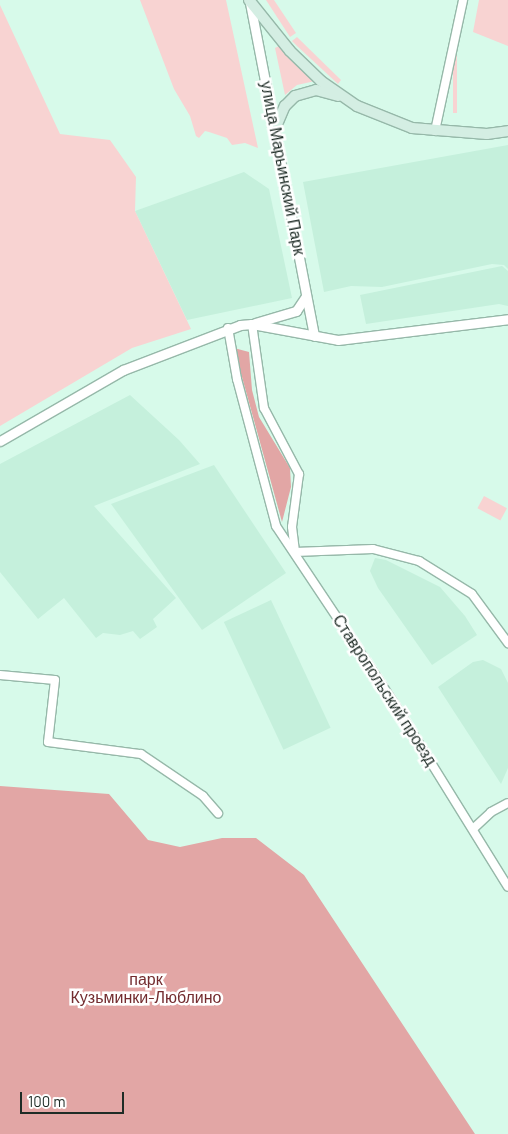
<!DOCTYPE html>
<html>
<head>
<meta charset="utf-8">
<style>
  body { margin:0 }
  #map { position:relative; width:508px; height:1134px; overflow:hidden; background:#d7faea; font-family:Barlow,sans-serif }
  div>[style] { position:absolute }
  .built>* { inset:0; background:#c5f0dc; transform-origin:0 0 }
  .green>* { inset:0; background:#f8d3d2; transform-origin:0 0 }
  .forest>* { inset:0; background:#e2a6a5 }
  .roads { filter:drop-shadow(1px 0 #96b8a9) drop-shadow(-1px 0 #96b8a9) drop-shadow(0 1px #96b8a9) drop-shadow(0 -1px #96b8a9) }
  .minor>* { height:8px; margin:-4px; padding:0 4px; transform-origin:4px; border-radius:4px; background:#fff }
  .tertiary>* { height:9px; margin:-4.5px; padding:0 4.5px; transform-origin:4.5px; border-radius:4.5px; background:#fff }
  .secondary>* { height:10px; margin:-5px; padding:0 5px; transform-origin:5px; border-radius:5px; background:#d4eee3 }
  span { translate:-50% -50%; white-space:nowrap; text-align:center; line-height:1.15; -webkit-text-stroke:5px #fff; paint-order:stroke }
  .street-label { font-size:16px; color:#1e2c26 }
  .park-label { font-size:16px; color:#732c2f }
  .scale { position:absolute; left:20px; top:1092px; width:104px; height:22px; box-sizing:border-box; border:2px solid #1e2c26; border-top:0; padding-left:6px; font-size:15px; line-height:18px; white-space:nowrap; color:#1e2c26; -webkit-text-stroke:4px #fff; paint-order:stroke }
</style>
</head>
<body>
<div id="map">
  <div class="built">
    <div style="clip-path:polygon(508px 145px,508px 269px,504px 265px,492px 264px,382px 287px,351px 286px,324px 292px,303px 182px)"></div>
    <div style="clip-path:polygon(244px 172px,269px 189px,292px 298px,187px 320px,135px 211px)"></div>
    <div style="clip-path:polygon(502px 266px,508px 271px,508px 306px,499px 304px,366px 324px,360px 295px)"></div>
    <div style="clip-path:polygon(130px 395px,179px 440px,200px 464px,94px 506px,176px 598px,153px 619px,157px 627px,140px 639px,133px 631px,120px 635px,103px 633px,96px 638px,64px 598px,38px 619px,0 572px,0 464px)"></div>
    <div style="clip-path:polygon(214px 465px,286px 573px,202px 630px,111px 504px)"></div>
    <div style="clip-path:polygon(375px 558px,386px 560px,440px 587px,465px 616px,477px 635px,432px 665px,378px 588px,370px 571px)"></div>
    <div style="left:271px;top:600px;width:141px;height:52px;rotate:65deg"></div>
    <div style="clip-path:polygon(483px 660px,501px 669px,508px 683px,508px 768px,501px 784px,438px 687px,473px 662px)"></div>
  </div>
  <div class="green">
    <div style="clip-path:polygon(140px 0,226px 0,258px 148px,245px 143px,232px 145px,227px 138px,209px 132px,205px 131px,199px 138px,196px 136px,190px 116px,174px 89px)"></div>
    <div style="clip-path:polygon(266px 0,274px 0,296px 33px,290px 37px)"></div>
    <div style="clip-path:polygon(479px 0,508px 0,508px 46px,473px 32px)"></div>
    <div style="clip-path:polygon(0 5px,60px 134px,110px 140px,136px 177px,135px 211px,191px 329px,132px 348px,0 426px)"></div>
    <div style="left:453px;top:19px;width:4px;height:94px"></div>
    <div style="clip-path:polygon(297px 37px,341px 80px,338px 84px,297px 46px,292px 41px)"></div>
    <div style="clip-path:polygon(279px 46px,315px 81px,297px 85px,285px 95px,275px 48px)"></div>
    <div style="left:484px;top:496px;width:26px;height:14px;rotate:28deg"></div>
  </div>
  <div class="forest">
    <div style="clip-path:polygon(234px 348px,249px 352px,252px 390px,259px 417px,290px 468px,291px 487px,282px 522px)"></div>
    <div style="clip-path:polygon(0 786px,109px 794px,148px 840px,180px 847px,222px 838px,256px 838px,304px 875px,475px 1134px,0 1134px)"></div>
  </div>
  <div class="roads">
    <div class="minor">
      <div style="left:435px;top:131px;width:134px;rotate:-77.9deg"></div>
      <div style="left:252px;top:324px;width:85px;rotate:81.9deg"></div>
      <div style="left:264px;top:408px;width:75px;rotate:62.1deg"></div>
      <div style="left:299px;top:474px;width:53px;rotate:97.5deg"></div>
      <div style="left:292px;top:527px;width:25px;rotate:83deg"></div>
      <div style="left:228px;top:328px;width:52px;rotate:80deg"></div>
      <div style="left:237px;top:379px;width:152px;rotate:75.1deg"></div>
      <div style="left:276px;top:526px;width:213px;rotate:56.3deg"></div>
      <div style="left:394px;top:703px;width:216px;rotate:58.2deg"></div>
      <div style="left:295px;top:552px;width:78px;rotate:-2.2deg"></div>
      <div style="left:373px;top:549px;width:48px;rotate:14.6deg"></div>
      <div style="left:419px;top:561px;width:62px;rotate:31.9deg"></div>
      <div style="left:472px;top:594px;width:61px;rotate:53.7deg"></div>
      <div style="left:0;top:675px;width:55px;rotate:5.2deg"></div>
      <div style="left:55px;top:680px;width:62px;rotate:96.4deg"></div>
      <div style="left:48px;top:742px;width:94px;rotate:7.4deg"></div>
      <div style="left:141px;top:754px;width:75px;rotate:34.1deg"></div>
      <div style="left:203px;top:796px;width:23px;rotate:49deg"></div>
      <div style="left:474px;top:828px;width:23px;rotate:-43deg"></div>
      <div style="left:491px;top:812px;width:19px;rotate:-28deg"></div>
    </div>
    <div class="tertiary">
      <div style="left:250px;top:3px;width:339px;rotate:79.1deg"></div>
      <div style="left:255px;top:323px;width:43px;rotate:-16.3deg"></div>
      <div style="left:296px;top:311px;width:18px;rotate:-56deg"></div>
      <div style="left:0;top:441px;width:142px;rotate:-30deg"></div>
      <div style="left:123px;top:370px;width:125px;rotate:-21deg"></div>
      <div style="left:240px;top:325px;width:12px;rotate:-5deg"></div>
      <div style="left:252px;top:324px;width:87px;rotate:10.5deg"></div>
      <div style="left:338px;top:340px;width:171px;rotate:-7deg"></div>
    </div>
    <div class="secondary">
      <div style="left:249px;top:0;width:65px;rotate:51.2deg"></div>
      <div style="left:290px;top:51px;width:43px;rotate:44.1deg"></div>
      <div style="left:321px;top:81px;width:44px;rotate:34.8deg"></div>
      <div style="left:357px;top:106px;width:59px;rotate:21.8deg"></div>
      <div style="left:412px;top:128px;width:75px;rotate:4.6deg"></div>
      <div style="left:487px;top:134px;width:21px;rotate:-8deg"></div>
      <div style="left:275px;top:129px;width:25px;rotate:-67deg"></div>
      <div style="left:285px;top:106px;width:14px;rotate:-45deg"></div>
      <div style="left:295px;top:96px;width:22px;rotate:-16deg"></div>
      <div style="left:316px;top:90px;width:23px;rotate:15deg"></div>
    </div>
  </div>
  <div class="street-label">
    <span style="left:283px;top:168px;rotate:79deg">улица Марьинский Парк</span>
    <span style="left:385px;top:690px;rotate:57deg">Ставропольский проезд</span>
  </div>
  <div class="park-label">
    <span style="left:146px;top:988px">парк<br>Кузьминки-Люблино</span>
  </div>
  <div class="scale">100 m</div>
</div>
</body>
</html>
